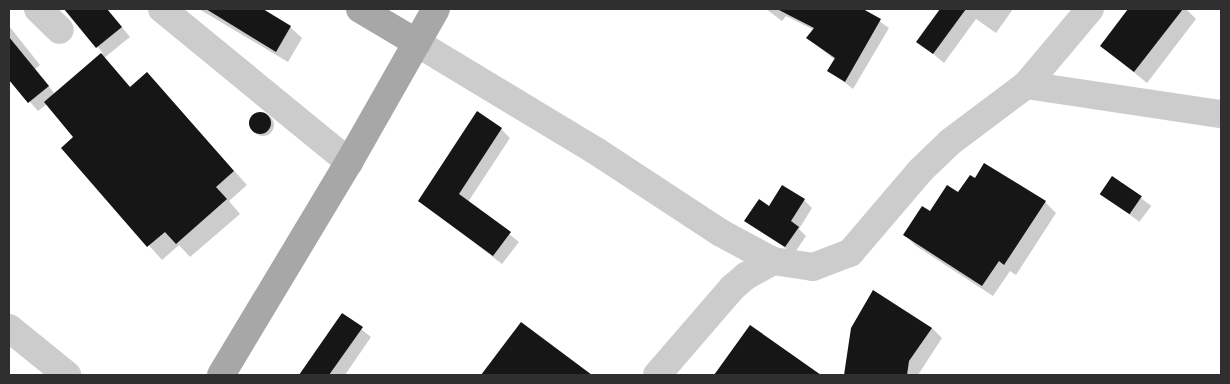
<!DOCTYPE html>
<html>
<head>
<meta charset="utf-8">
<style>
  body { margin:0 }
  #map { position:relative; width:1230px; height:384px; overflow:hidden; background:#fff; font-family:Jost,sans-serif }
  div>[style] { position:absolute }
  .shadow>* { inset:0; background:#0003; transform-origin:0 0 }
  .round { border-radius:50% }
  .building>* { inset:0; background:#161616; transform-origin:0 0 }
  .minor>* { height:28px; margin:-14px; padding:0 14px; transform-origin:14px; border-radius:14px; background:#ccc }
  .major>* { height:28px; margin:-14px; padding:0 14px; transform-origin:14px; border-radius:14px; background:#a7a7a7 }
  span { translate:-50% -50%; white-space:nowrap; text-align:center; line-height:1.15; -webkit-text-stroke:5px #fff; paint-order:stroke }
  .frame { position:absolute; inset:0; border:10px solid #2f2f2f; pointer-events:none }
</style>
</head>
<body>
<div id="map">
  <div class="shadow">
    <div style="clip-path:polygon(65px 9px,107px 9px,130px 37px,104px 58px,131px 88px,147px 74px,247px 185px,229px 201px,240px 214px,190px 257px,179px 245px,162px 260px,62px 148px,75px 137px,47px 104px,38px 111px,9px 78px,9px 26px,40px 65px,35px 69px,55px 94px,103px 53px)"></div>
    <div style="clip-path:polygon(199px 9px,261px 9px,290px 27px,302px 38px,288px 62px)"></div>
    <div style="clip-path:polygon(766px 9px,862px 9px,889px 28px,853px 89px,829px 70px,835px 60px,808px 38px,814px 30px,786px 16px,782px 21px)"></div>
    <div style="clip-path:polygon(942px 9px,1013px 9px,996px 33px,976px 19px,944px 63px,918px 41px)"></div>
    <div style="clip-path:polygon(1129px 9px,1186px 9px,1196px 19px,1147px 83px,1102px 46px)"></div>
    <div class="round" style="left:252px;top:114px;width:22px;height:22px"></div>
    <div style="clip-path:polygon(501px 129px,510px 138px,468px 202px,519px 242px,502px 264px,420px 201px)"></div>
    <div style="left:1113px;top:177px;width:48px;height:20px;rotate:37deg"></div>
    <div style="clip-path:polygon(958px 193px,1045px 202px,1056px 213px,1016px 275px,1010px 271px,993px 296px,916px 246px,905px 235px)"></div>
    <div style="clip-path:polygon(804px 200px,812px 208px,799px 229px,806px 236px,794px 254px,746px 221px)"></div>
    <div style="clip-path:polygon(873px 292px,932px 328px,942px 338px,918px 375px,846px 375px,852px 329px)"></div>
    <div style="clip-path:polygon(342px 314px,371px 337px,345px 375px,300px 375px)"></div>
    <div style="clip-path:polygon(521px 324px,580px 368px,587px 375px,482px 375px)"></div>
    <div style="clip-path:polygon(809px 368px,816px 375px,720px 375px,718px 373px)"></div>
  </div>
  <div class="building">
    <div style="clip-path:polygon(64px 9px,107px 9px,122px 27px,96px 48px)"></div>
    <div style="clip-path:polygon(206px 9px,263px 9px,291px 26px,276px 52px)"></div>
    <div style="clip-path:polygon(777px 9px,863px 9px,881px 19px,845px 82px,827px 71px,835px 58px,806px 38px,814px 28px)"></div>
    <div style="clip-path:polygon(940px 9px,966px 9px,933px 54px,916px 42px)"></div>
    <div style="clip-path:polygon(1128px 9px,1183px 9px,1134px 72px,1100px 46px)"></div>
    <div style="clip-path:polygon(9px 37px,49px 86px,28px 103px,9px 80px)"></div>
    <div style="clip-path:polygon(101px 53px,130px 87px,147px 72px,234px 171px,216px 187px,227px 199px,176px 244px,165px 232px,147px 247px,61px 148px,73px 137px,44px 102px)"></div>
    <div style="clip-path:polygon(477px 111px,502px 128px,459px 194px,511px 232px,493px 256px,418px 201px)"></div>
    <div class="round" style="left:249px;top:112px;width:22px;height:22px"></div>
    <div style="clip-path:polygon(984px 163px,1046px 201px,1004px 265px,999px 261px,982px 286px,903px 235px,922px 206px,930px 211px,947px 185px,958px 192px,970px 175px,975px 178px)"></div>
    <div style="left:1112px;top:176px;width:36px;height:22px;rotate:34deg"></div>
    <div style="clip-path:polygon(782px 185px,805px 199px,791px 221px,799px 227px,785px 247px,744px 221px,759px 199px,769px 206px)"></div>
    <div style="clip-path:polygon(873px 290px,932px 328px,909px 361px,907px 375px,844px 375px,851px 328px)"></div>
    <div style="clip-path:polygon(342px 313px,363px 327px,329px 375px,299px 375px)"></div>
    <div style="clip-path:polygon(521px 322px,592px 375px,481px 375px)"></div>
    <div style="clip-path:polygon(750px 325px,821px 375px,714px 375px)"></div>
  </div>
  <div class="minor">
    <div style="left:38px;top:9px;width:30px;rotate:44deg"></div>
    <div style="left:162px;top:9px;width:242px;rotate:39.3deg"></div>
    <div style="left:417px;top:43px;width:209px;rotate:31.1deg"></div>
    <div style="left:596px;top:151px;width:149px;rotate:33.3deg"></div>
    <div style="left:721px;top:233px;width:59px;rotate:28.3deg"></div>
    <div style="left:773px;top:261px;width:40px;rotate:8.5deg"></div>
    <div style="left:813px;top:267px;width:40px;rotate:-21deg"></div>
    <div style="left:850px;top:253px;width:109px;rotate:-49.5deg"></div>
    <div style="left:921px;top:170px;width:40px;rotate:-44deg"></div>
    <div style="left:950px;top:142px;width:95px;rotate:-36.9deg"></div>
    <div style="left:1026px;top:85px;width:99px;rotate:-49.9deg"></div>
    <div style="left:1026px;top:85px;width:197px;rotate:8.5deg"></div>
    <div style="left:9px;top:328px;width:75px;rotate:39deg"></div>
    <div style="left:657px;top:375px;width:115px;rotate:-49.2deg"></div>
    <div style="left:732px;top:288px;width:18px;rotate:-41deg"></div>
    <div style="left:746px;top:276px;width:31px;rotate:-29deg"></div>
  </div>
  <div class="major">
    <div style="left:360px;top:9px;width:66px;rotate:30.8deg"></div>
    <div style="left:221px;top:375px;width:249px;rotate:-59deg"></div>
    <div style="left:349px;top:162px;width:176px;rotate:-60.4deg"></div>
  </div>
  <div class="frame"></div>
</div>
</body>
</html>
